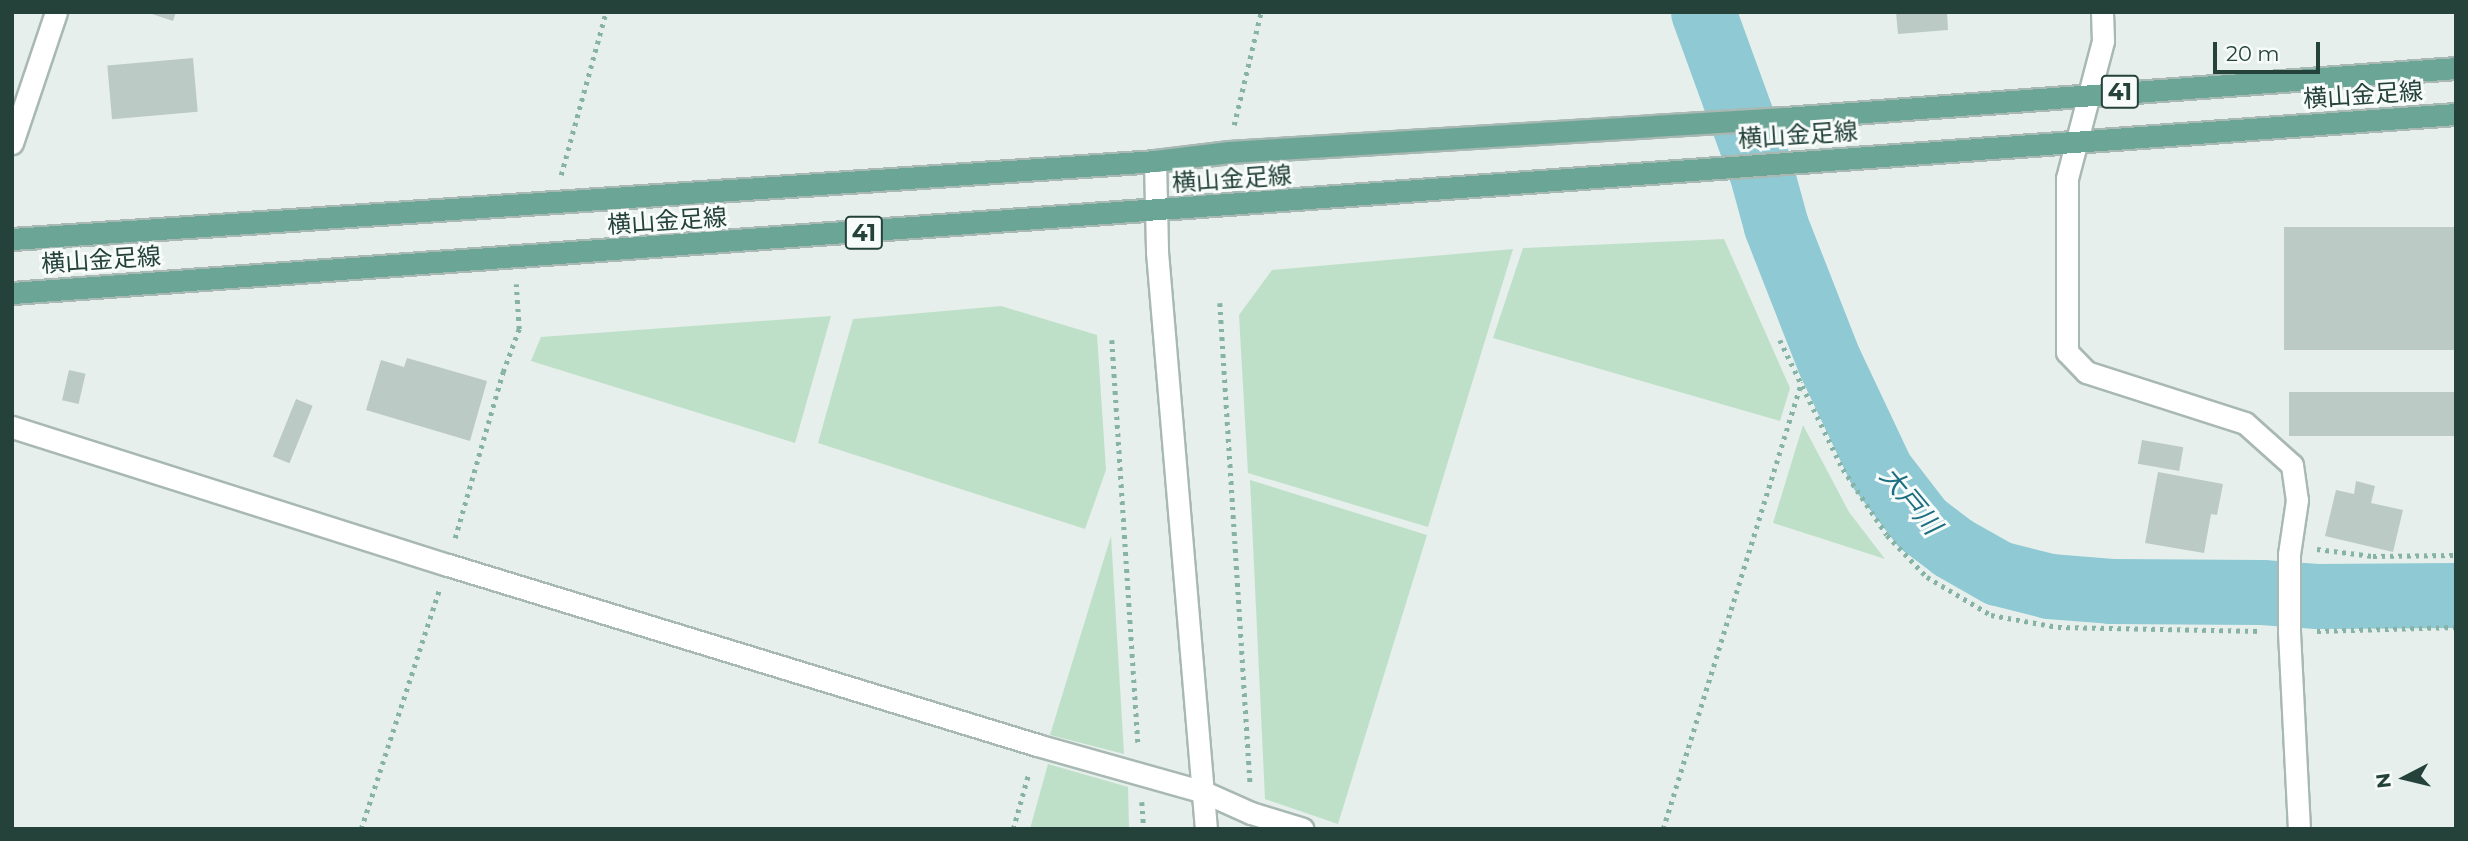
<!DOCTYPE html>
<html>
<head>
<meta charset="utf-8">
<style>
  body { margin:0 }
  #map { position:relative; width:2468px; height:841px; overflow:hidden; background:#e6efeb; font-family:Montserrat,"Noto Sans JP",sans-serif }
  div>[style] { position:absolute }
  .green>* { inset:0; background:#bfe0c8 }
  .river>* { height:65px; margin:-32.5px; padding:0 32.5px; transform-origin:32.5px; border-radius:32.5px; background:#8ec9d4 }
  .building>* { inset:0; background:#bbcac4; transform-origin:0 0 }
  .path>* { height:4.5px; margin-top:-2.25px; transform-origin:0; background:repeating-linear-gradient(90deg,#86b3a5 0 3.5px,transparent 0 8.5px) }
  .roads { filter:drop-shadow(2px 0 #a8b8b2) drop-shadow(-2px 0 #a8b8b2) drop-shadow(0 2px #a8b8b2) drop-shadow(0 -2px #a8b8b2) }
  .minor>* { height:21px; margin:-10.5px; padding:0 10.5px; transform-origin:10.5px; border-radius:10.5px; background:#fff }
  .major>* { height:21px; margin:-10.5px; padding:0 10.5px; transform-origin:10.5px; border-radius:10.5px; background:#6aa596 }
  span { translate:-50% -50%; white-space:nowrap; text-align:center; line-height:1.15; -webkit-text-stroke:6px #f7fbf9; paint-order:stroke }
  .shield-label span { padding:2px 5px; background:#f7fbf9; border:2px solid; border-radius:5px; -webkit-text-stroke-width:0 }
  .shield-label { font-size:23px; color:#24423a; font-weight:700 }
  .street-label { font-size:24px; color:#24423a }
  .water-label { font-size:26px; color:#1c6f80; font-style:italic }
  .frame { position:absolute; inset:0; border:14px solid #24423a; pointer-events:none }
  .north { position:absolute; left:2370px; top:743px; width:70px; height:70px; -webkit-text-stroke:5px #f7fbf9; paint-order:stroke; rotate:263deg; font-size:19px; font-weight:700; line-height:28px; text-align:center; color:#24423a }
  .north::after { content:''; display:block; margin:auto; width:24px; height:32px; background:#24423a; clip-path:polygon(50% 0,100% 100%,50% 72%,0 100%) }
  .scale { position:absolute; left:2213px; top:42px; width:107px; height:32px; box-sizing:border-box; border:4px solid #24423a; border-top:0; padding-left:9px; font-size:21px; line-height:24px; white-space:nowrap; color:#24423a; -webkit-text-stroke:5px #f7fbf9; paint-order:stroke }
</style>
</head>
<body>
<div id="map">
  <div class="green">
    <div style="clip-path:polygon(1724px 239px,1790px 388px,1780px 421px,1493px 338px,1523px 248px)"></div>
    <div style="clip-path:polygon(1513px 249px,1428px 527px,1248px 473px,1239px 315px,1272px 270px)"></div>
    <div style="clip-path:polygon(1001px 306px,1097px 335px,1106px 470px,1085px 529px,818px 443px,853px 319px)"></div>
    <div style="clip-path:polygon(831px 316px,795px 443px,531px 361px,541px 337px)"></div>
    <div style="clip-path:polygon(1803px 425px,1849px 512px,1885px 559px,1773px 523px)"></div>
    <div style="clip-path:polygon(1250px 480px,1427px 535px,1338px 824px,1265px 799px)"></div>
    <div style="clip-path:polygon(1111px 536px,1124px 754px,1050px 735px)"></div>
    <div style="clip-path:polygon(1048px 764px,1128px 787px,1129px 829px,1030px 829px)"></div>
  </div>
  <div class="river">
    <div style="left:1703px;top:12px;width:169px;rotate:70deg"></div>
    <div style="left:1761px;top:171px;width:57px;rotate:74.7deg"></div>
    <div style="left:1776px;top:226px;width:145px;rotate:68.6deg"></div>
    <div style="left:1829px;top:361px;width:122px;rotate:64.7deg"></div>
    <div style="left:1881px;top:471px;width:67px;rotate:52.3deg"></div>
    <div style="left:1922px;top:524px;width:38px;rotate:37deg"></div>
    <div style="left:1952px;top:547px;width:53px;rotate:29.5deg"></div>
    <div style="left:1998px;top:573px;width:53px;rotate:14.3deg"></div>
    <div style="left:2049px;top:586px;width:62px;rotate:4.6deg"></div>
    <div style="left:2111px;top:591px;width:151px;rotate:0.4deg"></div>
    <div style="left:2262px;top:592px;width:55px;rotate:4.2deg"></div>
    <div style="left:2317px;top:596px;width:139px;rotate:-0.4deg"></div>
  </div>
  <div class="building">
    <div style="clip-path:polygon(146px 12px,176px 12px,173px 21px)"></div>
    <div style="clip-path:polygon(1896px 12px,1947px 12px,1948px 30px,1898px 34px)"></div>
    <div style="left:193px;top:58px;width:54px;height:86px;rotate:85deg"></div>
    <div style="left:2456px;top:227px;width:123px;height:172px;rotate:90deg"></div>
    <div style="clip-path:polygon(407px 358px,487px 381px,470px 441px,366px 410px,381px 360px,404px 367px)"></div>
    <div style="left:69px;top:370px;width:17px;height:31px;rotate:13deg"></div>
    <div style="left:2456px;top:392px;width:44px;height:167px;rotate:90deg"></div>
    <div style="left:296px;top:399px;width:18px;height:62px;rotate:22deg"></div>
    <div style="left:2142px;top:440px;width:42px;height:24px;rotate:10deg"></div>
    <div style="clip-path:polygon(2158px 472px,2223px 484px,2217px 515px,2211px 514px,2204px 553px,2145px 543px)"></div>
    <div style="clip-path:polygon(2356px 481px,2375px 486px,2371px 503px,2403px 510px,2393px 552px,2325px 536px,2336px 490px,2354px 494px)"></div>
  </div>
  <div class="path">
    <div style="left:1234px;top:125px;width:116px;rotate:-76.6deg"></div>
    <div style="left:561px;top:175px;width:169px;rotate:-74.6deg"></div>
    <div style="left:1220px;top:303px;width:480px;rotate:86.4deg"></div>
    <div style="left:1112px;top:340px;width:405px;rotate:86.3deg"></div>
    <div style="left:1780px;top:340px;width:144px;rotate:64deg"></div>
    <div style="left:1843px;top:469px;width:79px;rotate:56.3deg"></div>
    <div style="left:1887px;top:535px;width:58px;rotate:46.4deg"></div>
    <div style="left:1927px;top:577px;width:74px;rotate:30.7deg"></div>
    <div style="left:1991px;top:615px;width:68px;rotate:10.2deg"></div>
    <div style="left:2058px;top:627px;width:204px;rotate:1.1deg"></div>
    <div style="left:455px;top:538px;width:173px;rotate:-73.9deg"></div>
    <div style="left:503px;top:372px;width:46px;rotate:-69.6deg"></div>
    <div style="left:519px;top:329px;width:45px;rotate:-93.8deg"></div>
    <div style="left:2317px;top:549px;width:56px;rotate:7.1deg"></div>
    <div style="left:2373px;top:556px;width:83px;rotate:-0.7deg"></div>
    <div style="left:2317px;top:631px;width:139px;rotate:-1.6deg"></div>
    <div style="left:1142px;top:802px;width:27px;rotate:86deg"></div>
    <div style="left:361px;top:829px;width:251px;rotate:-71.9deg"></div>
    <div style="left:1013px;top:829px;width:59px;rotate:-74.3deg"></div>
    <div style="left:1663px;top:829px;width:468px;rotate:-72.8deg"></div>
  </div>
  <div class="roads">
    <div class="minor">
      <div style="left:2102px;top:12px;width:29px;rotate:88deg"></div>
      <div style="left:2103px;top:41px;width:142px;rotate:104.7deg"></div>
      <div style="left:2067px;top:178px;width:174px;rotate:90deg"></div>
      <div style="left:2067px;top:352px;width:28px;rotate:46deg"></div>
      <div style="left:2086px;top:372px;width:167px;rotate:17.8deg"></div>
      <div style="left:2245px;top:423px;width:63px;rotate:41.8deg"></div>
      <div style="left:2292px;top:465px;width:35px;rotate:82deg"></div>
      <div style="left:2297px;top:500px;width:55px;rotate:98.4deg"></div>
      <div style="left:2289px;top:554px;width:78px;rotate:90deg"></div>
      <div style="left:2289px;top:632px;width:197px;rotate:87.1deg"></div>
      <div style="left:12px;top:143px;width:138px;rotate:-71.4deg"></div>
      <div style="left:1155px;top:161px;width:91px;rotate:88.7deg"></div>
      <div style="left:1157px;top:252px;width:579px;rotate:85.15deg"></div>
      <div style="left:12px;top:427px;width:457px;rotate:17.6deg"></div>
      <div style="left:448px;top:565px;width:616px;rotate:16.99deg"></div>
      <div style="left:1037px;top:745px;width:173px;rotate:15.7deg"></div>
      <div style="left:1204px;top:792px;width:51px;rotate:24.1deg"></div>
      <div style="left:1251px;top:813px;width:54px;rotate:17.1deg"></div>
    </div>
    <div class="major">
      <div style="left:12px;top:239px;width:1146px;rotate:-3.9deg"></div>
      <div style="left:1155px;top:161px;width:75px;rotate:-6.9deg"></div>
      <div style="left:1229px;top:152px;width:557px;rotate:-3.5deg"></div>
      <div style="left:1785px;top:118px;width:673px;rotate:-4.26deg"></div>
      <div style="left:12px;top:293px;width:2451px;rotate:-4.19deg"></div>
    </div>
  </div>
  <div class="shield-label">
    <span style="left:2120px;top:92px">41</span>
    <span style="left:864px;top:233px">41</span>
  </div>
  <div class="street-label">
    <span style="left:2363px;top:95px;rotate:-4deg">横山金足線</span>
    <span style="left:1798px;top:135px;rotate:-4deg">横山金足線</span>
    <span style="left:1232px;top:179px;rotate:-4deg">横山金足線</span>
    <span style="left:667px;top:221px;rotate:-4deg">横山金足線</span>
    <span style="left:101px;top:260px;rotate:-4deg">横山金足線</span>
  </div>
  <div class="water-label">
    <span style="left:1910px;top:501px;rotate:50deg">大戸川</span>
  </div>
  <div class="frame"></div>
  <div class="north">N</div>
  <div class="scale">20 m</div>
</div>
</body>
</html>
